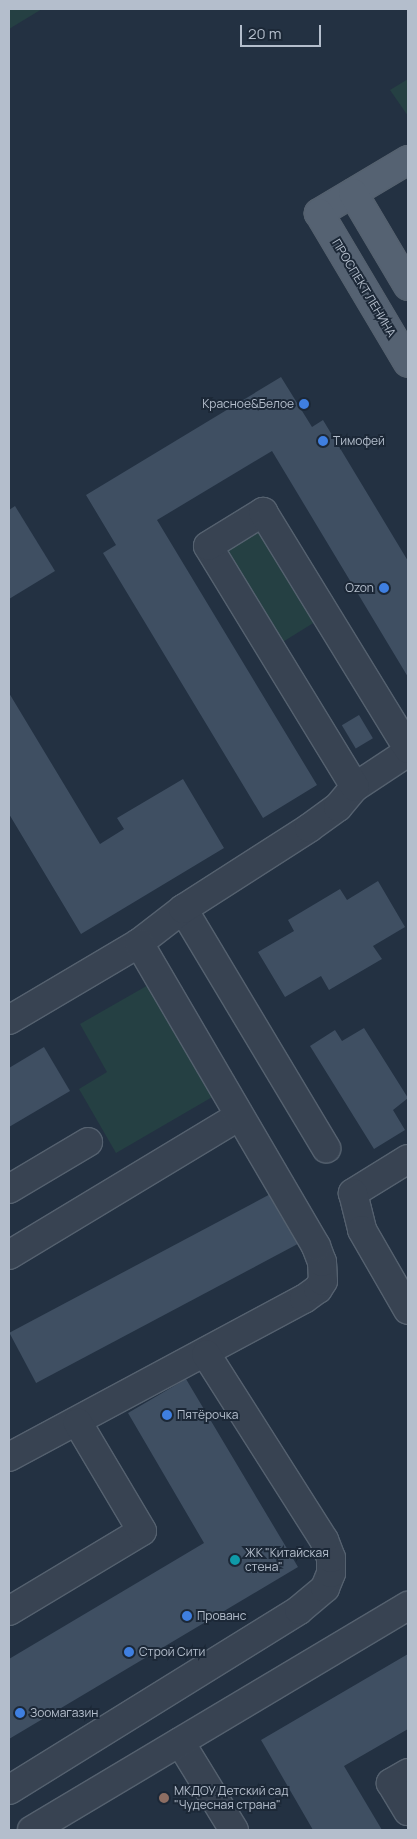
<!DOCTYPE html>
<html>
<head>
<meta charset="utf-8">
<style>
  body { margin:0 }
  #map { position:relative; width:417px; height:1839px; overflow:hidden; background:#233142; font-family:Manrope,sans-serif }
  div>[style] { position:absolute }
  .green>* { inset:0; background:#254043; transform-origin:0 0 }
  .building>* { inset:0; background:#3f4f62; transform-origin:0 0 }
  .roads { filter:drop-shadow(1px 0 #55616f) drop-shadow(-1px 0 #55616f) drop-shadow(0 1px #55616f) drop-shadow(0 -1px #55616f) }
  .minor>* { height:28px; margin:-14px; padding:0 14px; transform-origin:14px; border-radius:14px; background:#384352 }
  .major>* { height:28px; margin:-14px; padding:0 14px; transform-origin:14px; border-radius:14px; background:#556272 }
  .dots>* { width:14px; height:14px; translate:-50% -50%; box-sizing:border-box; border:2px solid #1c2837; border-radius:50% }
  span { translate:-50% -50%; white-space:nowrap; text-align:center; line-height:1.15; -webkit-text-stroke:4px #1c2837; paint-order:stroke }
  .street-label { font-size:12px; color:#b4becc }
  .poi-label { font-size:12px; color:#b4becc }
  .right { translate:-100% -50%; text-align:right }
  .left { translate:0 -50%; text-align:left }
  .frame { position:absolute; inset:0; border:10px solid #b4becc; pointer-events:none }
  .scale { position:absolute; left:240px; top:25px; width:81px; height:22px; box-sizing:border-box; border:2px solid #b4becc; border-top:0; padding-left:6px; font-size:15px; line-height:18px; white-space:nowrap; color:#b4becc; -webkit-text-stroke:4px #1c2837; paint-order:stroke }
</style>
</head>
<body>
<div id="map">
  <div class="green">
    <div style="clip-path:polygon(9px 9px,42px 9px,9px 29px)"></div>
    <div style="clip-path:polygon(408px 79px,408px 116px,390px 90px)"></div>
    <div style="left:258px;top:529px;width:109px;height:39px;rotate:58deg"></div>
    <div style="clip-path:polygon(150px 984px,214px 1096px,116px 1153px,79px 1089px,107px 1072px,80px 1024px)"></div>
  </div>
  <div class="building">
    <div style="clip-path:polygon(281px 377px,312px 427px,323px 420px,408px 561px,408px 677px,272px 451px,157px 520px,317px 785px,263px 818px,103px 553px,116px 545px,86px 495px)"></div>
    <div style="clip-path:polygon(15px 506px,55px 571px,9px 599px,9px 510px)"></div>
    <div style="clip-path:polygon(9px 693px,100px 844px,124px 829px,117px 818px,183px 779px,224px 848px,81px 934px,9px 814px)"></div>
    <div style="left:359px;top:715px;width:27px;height:20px;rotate:59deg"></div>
    <div style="clip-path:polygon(378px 881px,405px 927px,373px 946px,382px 959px,329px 990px,321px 976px,285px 997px,258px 952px,294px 931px,288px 920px,340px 889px,347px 900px)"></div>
    <div style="clip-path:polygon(364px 1028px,408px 1098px,393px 1110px,405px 1130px,374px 1149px,310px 1046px,335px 1030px,342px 1041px)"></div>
    <div style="clip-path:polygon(44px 1047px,70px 1091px,9px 1127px,9px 1068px)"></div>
    <div style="left:276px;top:1191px;width:57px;height:302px;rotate:62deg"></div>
    <div style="clip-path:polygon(186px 1379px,298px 1567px,9px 1739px,9px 1659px,204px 1543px,128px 1413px)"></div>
    <div style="clip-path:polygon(408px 1654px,408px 1729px,344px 1766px,382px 1830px,313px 1830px,261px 1740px)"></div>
  </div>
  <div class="roads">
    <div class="minor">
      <div style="left:355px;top:787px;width:64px;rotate:-33.4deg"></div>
      <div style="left:183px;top:909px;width:279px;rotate:59.1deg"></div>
      <div style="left:9px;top:1020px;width:151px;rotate:-30.6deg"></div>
      <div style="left:139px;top:943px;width:56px;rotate:-37.7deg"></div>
      <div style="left:183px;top:909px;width:150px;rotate:-32.7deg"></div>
      <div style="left:309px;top:828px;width:36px;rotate:-36deg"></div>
      <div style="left:338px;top:807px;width:26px;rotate:-50deg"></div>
      <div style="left:355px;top:787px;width:282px;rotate:-121.4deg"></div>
      <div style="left:208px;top:546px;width:65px;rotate:-31.7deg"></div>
      <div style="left:263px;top:512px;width:278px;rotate:58.5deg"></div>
      <div style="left:408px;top:1159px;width:65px;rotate:148.3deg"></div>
      <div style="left:353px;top:1193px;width:38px;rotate:76deg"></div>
      <div style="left:362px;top:1230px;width:92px;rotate:60.1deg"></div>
      <div style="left:9px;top:1189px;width:92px;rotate:-30.7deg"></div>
      <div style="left:9px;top:1255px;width:269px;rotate:-31.1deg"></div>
      <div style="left:9px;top:1457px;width:335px;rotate:-28.2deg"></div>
      <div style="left:304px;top:1299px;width:17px;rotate:-36deg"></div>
      <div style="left:318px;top:1289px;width:9px;rotate:-58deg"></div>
      <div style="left:323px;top:1281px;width:19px;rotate:-93deg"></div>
      <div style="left:322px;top:1262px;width:17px;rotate:-111deg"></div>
      <div style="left:316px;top:1246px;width:351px;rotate:-120.3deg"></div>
      <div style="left:9px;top:1611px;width:155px;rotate:-31deg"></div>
      <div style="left:142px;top:1531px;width:126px;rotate:-120.7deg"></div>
      <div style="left:180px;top:1742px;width:103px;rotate:58.5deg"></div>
      <div style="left:408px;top:1773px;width:20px;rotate:150deg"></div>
      <div style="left:391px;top:1783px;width:33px;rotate:59deg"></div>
      <div style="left:9px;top:1790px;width:341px;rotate:-31.8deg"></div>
      <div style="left:299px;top:1610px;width:34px;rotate:-40deg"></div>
      <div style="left:325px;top:1588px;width:16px;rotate:-68deg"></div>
      <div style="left:331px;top:1573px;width:15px;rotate:-90deg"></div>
      <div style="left:331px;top:1558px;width:19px;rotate:-111deg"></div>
      <div style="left:324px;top:1540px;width:220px;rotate:-122.4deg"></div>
      <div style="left:32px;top:1830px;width:438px;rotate:-30.8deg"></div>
    </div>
    <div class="major">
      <div style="left:408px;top:160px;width:104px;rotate:149.2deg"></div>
      <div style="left:319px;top:213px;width:174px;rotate:59.3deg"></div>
      <div style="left:353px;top:193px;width:108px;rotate:59.4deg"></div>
    </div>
  </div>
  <div class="dots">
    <div style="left:304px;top:404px;background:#3f7fe0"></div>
    <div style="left:323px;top:441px;background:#3f7fe0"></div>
    <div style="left:384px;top:588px;background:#3f7fe0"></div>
    <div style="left:167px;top:1415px;background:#3f7fe0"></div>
    <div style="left:235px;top:1560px;background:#0f9aa8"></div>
    <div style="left:187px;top:1616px;background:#3f7fe0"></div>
    <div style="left:129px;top:1652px;background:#3f7fe0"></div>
    <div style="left:20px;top:1713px;background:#3f7fe0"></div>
    <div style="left:164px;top:1798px;background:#8d6e63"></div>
  </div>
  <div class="street-label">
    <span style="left:364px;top:288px;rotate:59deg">ПРОСПЕКТ ЛЕНИНА</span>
  </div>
  <div class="poi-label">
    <span class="right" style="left:294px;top:404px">Красное&amp;Белое</span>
    <span class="left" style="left:333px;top:441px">Тимофей</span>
    <span class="right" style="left:374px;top:588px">Ozon</span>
    <span class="left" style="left:177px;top:1415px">Пятёрочка</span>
    <span class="left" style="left:245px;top:1560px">ЖК "Китайская<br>стена"</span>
    <span class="left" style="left:197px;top:1616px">Прованс</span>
    <span class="left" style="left:139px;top:1652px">Строй Сити</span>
    <span class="left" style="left:30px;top:1713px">Зоомагазин</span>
    <span class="left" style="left:174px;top:1798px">МКДОУ Детский сад<br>"Чудесная страна"</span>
  </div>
  <div class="frame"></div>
  <div class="scale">20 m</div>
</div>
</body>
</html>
